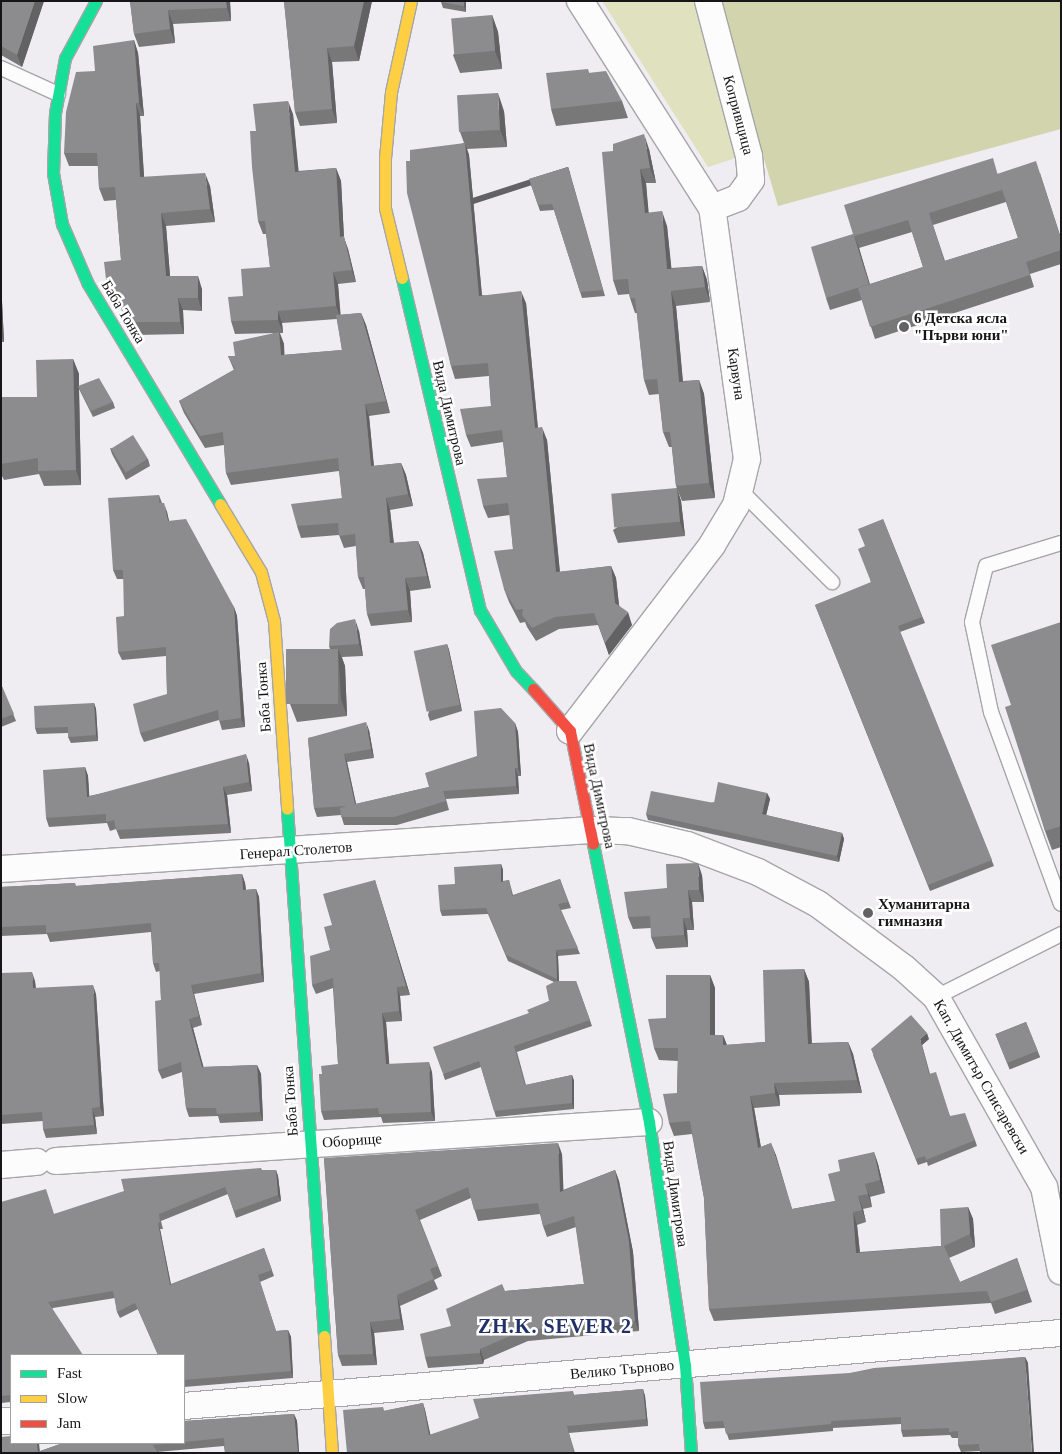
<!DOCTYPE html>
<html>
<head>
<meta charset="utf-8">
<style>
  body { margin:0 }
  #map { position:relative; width:1062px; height:1454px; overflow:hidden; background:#efedf2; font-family:"Times New Roman",serif }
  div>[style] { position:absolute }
  .green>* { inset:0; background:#e0e1be }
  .forest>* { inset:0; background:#d2d4ae }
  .roads { filter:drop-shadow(1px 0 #a6a5a8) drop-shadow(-1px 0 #a6a5a8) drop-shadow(0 1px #a6a5a8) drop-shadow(0 -1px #a6a5a8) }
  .lane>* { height:14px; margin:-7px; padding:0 7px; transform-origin:7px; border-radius:7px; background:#fdfcfd }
  .street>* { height:26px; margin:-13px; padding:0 13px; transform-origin:13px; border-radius:13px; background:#fdfcfd }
  .fast>* { height:11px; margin:-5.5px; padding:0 5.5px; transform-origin:5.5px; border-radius:5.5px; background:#16e098 }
  .slow>* { height:11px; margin:-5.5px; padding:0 5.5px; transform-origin:5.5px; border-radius:5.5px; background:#ffcf43 }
  .jam>* { height:11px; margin:-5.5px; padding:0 5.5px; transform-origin:5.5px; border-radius:5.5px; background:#f24e42 }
  .wall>* { inset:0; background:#787879; transform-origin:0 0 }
  .shaded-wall>* { inset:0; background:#626163; transform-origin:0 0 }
  .building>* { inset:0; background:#8c8b8d; transform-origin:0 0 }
  .dots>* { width:14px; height:14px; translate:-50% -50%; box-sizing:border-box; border:2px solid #fff; border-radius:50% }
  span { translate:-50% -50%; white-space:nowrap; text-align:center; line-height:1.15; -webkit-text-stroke:5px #fff; paint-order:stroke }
  .street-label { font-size:15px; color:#161517 }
  .poi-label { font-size:15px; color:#161517; font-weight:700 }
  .left { translate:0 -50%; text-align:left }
  .district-label { font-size:20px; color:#213069; font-weight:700; letter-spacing:1px }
  .frame { position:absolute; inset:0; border:2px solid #161517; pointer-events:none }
  .legend { position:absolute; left:10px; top:1354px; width:175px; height:90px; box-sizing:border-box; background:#fff; border:1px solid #a2a1a2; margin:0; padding:6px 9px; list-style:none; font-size:15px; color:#161517 }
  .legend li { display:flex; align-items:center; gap:10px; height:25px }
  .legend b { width:25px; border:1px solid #a2a1a2 }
</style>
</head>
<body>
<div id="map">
  <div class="green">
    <div style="clip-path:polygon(602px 1px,696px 1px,739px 157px,708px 167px)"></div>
  </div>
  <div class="forest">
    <div style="clip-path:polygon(717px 1px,1061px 1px,1061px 129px,778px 206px)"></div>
  </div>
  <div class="roads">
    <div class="lane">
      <div style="left:1px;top:68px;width:63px;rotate:24.5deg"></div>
      <div style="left:741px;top:491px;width:129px;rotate:45deg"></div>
      <div style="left:1061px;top:543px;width:78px;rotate:163deg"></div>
      <div style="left:986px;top:566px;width:58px;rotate:104deg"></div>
      <div style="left:972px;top:622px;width:92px;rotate:78.1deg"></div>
      <div style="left:991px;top:712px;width:204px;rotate:70deg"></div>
      <div style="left:936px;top:997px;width:140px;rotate:-26.7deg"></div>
    </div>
    <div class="street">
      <div style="left:708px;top:1px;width:160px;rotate:75.2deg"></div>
      <div style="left:749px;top:156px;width:24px;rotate:85deg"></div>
      <div style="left:751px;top:180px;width:22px;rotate:126deg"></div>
      <div style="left:738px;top:198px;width:28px;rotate:159deg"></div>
      <div style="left:570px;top:731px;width:234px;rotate:-52.6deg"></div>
      <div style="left:712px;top:545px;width:47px;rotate:-59deg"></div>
      <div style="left:736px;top:505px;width:47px;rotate:-76.6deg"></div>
      <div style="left:747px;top:459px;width:253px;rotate:-97.9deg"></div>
      <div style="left:712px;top:208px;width:246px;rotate:-122.5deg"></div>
      <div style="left:1px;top:869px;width:591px;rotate:-3.78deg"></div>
      <div style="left:591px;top:830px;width:37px;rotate:2deg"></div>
      <div style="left:628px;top:831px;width:61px;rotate:13.3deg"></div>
      <div style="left:687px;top:845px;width:76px;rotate:20.8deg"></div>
      <div style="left:758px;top:872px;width:68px;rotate:28.1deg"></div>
      <div style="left:818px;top:904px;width:107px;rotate:36.7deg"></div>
      <div style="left:904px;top:968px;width:43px;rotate:42.2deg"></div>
      <div style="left:936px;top:997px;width:219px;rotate:60.4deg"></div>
      <div style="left:1044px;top:1187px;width:86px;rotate:78.6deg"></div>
      <div style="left:56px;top:1161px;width:594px;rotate:-3.76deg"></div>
      <div style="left:1px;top:1165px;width:36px;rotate:-5deg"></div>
      <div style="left:184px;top:1406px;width:880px;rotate:-4.76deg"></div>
      <div style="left:1px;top:1421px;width:10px"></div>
    </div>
    <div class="fast">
      <div style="left:96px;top:1px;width:65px;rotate:118.5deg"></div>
      <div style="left:65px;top:58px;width:56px;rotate:100.3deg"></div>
      <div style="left:55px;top:113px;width:60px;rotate:91.9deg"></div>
      <div style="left:53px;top:173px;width:52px;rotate:80deg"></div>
      <div style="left:62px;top:224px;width:65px;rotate:66.6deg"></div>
      <div style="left:88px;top:284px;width:257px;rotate:59deg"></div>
      <div style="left:402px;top:278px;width:341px;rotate:76.8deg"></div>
      <div style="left:480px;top:610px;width:71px;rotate:59.5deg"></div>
      <div style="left:516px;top:671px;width:25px;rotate:47deg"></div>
      <div style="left:287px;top:809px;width:528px;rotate:85.98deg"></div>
      <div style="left:593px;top:844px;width:284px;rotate:78.6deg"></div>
      <div style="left:649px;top:1122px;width:246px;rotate:81.6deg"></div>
      <div style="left:685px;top:1365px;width:88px;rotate:86.1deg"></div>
    </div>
    <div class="slow">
      <div style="left:402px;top:278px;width:72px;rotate:-103.7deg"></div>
      <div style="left:385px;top:208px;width:50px;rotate:-90deg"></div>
      <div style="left:385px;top:158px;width:66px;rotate:-84.8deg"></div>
      <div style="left:391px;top:92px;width:93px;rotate:-77.6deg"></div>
      <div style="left:220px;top:504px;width:79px;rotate:58.9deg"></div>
      <div style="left:261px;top:572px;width:51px;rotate:75.1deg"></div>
      <div style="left:274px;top:621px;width:188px;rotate:86deg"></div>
      <div style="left:324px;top:1336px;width:117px;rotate:86.1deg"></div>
    </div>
    <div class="jam">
      <div style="left:533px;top:689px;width:56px;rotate:48.6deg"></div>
      <div style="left:570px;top:731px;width:115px;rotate:78.5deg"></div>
    </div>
  </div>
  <div class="wall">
    <div style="clip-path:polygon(1px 1px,44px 1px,22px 67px,1px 55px)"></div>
    <div style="clip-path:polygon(130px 1px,230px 1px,231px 21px,173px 24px,175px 43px,139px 47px,134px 34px)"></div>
    <div style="clip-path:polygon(284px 1px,372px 1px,359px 61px,332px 62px,337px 123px,300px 126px,295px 112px)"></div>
    <div style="clip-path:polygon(466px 1px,466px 12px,443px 8px,441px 2px)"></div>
    <div style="clip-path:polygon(492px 15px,498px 32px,502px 69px,460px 73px,453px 55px)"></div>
    <div style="clip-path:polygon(134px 40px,138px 53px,144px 116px,140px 116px,144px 177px,210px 186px,215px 222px,166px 226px,170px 276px,202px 289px,202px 311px,183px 310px,184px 334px,137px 335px,111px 292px,106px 279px,121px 260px,116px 200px,104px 201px,99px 188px,98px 166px,69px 166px,64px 153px,95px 71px)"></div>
    <div style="clip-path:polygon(588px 69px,589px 73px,622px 101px,628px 118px,556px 126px,551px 109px)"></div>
    <div style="clip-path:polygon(504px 111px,507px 147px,467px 149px,469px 155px,482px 295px,526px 303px,538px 428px,547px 440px,560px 572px,611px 566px,616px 578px,619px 605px,632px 625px,609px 655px,598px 625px,559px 629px,536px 641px,527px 627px,525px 622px,520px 623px,509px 602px,504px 589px,513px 549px,510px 515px,488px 518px,483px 506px,507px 477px,503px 442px,471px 447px,466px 435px,491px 406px,489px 376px,455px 379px,451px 366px,410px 161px,464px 143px,460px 132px)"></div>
    <div style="clip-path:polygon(evenodd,293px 114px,298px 171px,336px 168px,341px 181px,344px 238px,348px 249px,356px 282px,338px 284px,340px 315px,361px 313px,366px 325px,390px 413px,369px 416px,374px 466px,401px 463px,406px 475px,413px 506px,390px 510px,394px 543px,418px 541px,423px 553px,431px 588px,410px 591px,412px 622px,371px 626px,367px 614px,365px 589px,363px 589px,358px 577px,356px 546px,344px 548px,339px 535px,301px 538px,297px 526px,342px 498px,339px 471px,231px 485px,226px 473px,224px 445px,205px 448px,184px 413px,179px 401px,234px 370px,228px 356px,235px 356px,274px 333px,235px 334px,231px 321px,243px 296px,270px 267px,266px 234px,263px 234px,258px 221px,256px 131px,293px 114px,337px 319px,342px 350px,284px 355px,284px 344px,280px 333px,283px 333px,282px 323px,337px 319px)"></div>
    <div style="clip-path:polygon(649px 149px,656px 183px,646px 183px,648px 212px,667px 226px,671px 268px,702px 266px,707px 280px,710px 302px,676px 306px,683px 381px,699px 380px,704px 394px,715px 498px,682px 501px,676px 486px,672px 447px,669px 447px,663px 432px,659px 394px,649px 395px,644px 380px,637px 313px,635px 313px,630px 298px,629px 294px,618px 295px,613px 280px,613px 151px)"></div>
    <div style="clip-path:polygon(568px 167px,570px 173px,605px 296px,582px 298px,554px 210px,540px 211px,529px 179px)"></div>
    <div style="clip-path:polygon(evenodd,1040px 173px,1061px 238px,1061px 264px,1030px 274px,1034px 287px,875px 339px,862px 300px,830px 310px,826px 298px,853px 234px,998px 174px,1040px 173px,1006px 202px,1018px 238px,945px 261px,933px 225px,1006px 202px,1040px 173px,912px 232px,923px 267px,870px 284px,859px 248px,912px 232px)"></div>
    <div style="clip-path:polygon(1px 281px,4px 342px,1px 342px)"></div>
    <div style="clip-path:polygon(73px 359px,79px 374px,79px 386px,113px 402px,115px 408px,93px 417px,79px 389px,81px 485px,44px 486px,39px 474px,4px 480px,1px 474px,1px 397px,37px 397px)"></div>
    <div style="clip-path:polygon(110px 448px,148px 459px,150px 466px,126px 480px,112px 454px)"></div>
    <div style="clip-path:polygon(677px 488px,681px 501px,685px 536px,618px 543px,613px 530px)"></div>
    <div style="clip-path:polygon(159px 495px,162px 503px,167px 512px,169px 521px,234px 607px,237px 616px,245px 727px,222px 730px,219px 720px,144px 742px,140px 733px,167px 694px,166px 656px,122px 660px,118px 652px,124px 616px,124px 579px,117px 579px,113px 570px)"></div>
    <div style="clip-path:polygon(883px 519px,925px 623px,900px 632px,994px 866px,930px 891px,815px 605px,871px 583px,865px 546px)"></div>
    <div style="clip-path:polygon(1061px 622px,1061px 847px,1052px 850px,1045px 831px,1011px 705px)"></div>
    <div style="clip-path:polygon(359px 631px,363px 656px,342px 657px,345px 666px,347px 716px,297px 722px,290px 704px,330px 649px,329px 646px)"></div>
    <div style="clip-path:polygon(447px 644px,449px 650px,462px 711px,430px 721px,428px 715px)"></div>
    <div style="clip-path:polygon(1px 684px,16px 721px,1px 727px)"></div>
    <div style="clip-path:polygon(94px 703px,96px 709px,98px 741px,71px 743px,68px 737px,68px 733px,37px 734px,35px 728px)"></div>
    <div style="clip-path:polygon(515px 723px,518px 732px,521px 776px,518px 776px,519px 794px,446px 799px,449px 810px,397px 825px,344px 825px,341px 815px,317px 817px,314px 808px,308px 738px,369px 730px,374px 758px,347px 762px,356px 804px,429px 787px,477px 756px)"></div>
    <div style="clip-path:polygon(249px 763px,252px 791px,227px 795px,231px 833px,120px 839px,116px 829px,110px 831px,107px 823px,49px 827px,46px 818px,85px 767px,88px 776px,89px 796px)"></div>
    <div style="clip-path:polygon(767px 793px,770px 799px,766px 815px,842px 833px,844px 839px,839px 862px,648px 820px,646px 814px)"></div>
    <div style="clip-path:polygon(501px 864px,503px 870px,503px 881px,509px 880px,513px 895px,560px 879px,571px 908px,561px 910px,580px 954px,558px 956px,559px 981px,576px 981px,592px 1026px,517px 1052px,526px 1085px,572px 1075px,574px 1081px,574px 1109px,496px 1117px,481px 1067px,445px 1080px,443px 1074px,529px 1013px,549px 1001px,554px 982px,508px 961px,488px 914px,442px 916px,440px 910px,455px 884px)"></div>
    <div style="clip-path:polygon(242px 874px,245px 883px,246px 890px,256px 889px,259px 897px,264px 982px,194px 994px,202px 1025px,193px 1028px,203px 1067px,257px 1065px,261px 1074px,263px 1121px,220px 1123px,218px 1116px,189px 1117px,186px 1108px,182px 1072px,162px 1079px,158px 1070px,161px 1000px,160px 971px,156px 972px,153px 963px,151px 932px,50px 942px,47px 934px,1px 936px,1px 887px,75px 883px,76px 886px)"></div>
    <div style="clip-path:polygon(702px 875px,704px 902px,692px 902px,694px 930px,687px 930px,688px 947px,656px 949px,651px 937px,651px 928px,633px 929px,628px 917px,667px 888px)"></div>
    <div style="clip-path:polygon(375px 880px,410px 995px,400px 996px,402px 1021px,386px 1022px,389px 1064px,432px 1072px,435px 1121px,383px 1123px,381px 1117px,324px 1120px,321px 1111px,322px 1074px,338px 1064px,333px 988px,316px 994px,312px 985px,330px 950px,332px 925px)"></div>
    <div style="clip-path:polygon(1px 960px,2px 973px,35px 981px,36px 988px,96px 994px,104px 1116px,95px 1117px,97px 1134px,46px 1138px,43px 1129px,43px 1121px,1px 1124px)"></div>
    <div style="clip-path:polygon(804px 969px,809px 982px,812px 1043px,848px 1042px,853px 1054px,862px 1093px,779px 1095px,780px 1106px,754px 1108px,761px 1147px,771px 1143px,792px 1209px,835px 1201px,840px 1171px,874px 1152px,878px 1164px,885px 1193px,870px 1197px,872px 1207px,863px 1209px,866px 1222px,857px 1225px,860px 1252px,941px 1246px,968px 1207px,973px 1219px,975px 1247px,949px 1258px,960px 1282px,1017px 1258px,1032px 1302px,995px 1314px,991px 1303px,714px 1321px,709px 1309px,704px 1198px,692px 1134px,674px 1136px,669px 1123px,677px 1093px,678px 1061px,659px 1060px,654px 1048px,666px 1018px,710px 975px,715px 988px,715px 1035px,723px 1035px,727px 1045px,765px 1042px)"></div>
    <div style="left:1026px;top:1022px;width:38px;height:33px;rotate:68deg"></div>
    <div style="clip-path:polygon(929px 1039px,922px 1045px,930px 1074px,950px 1116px,975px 1140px,977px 1146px,928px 1166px,927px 1162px,918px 1165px,873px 1055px)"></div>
    <div style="clip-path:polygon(562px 1154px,563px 1190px,615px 1170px,619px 1181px,633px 1252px,639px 1331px,528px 1341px,484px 1360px,483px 1364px,428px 1368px,425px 1357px,451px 1326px,505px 1291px,584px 1284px,576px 1227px,547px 1237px,543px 1226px,540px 1214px,478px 1221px,471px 1198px,420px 1220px,442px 1276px,434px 1280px,438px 1289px,400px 1306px,404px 1330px,374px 1333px,377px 1365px,342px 1366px,338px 1355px,324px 1158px)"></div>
    <div style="clip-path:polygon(262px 1170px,276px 1170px,278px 1176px,281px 1201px,236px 1218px,228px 1194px,161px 1221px,163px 1229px,160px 1229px,171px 1284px,264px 1248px,274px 1276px,260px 1282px,276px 1331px,288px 1330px,291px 1337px,293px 1378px,184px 1387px,184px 1355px,158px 1355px,138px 1309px,120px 1318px,117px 1312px,115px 1298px,53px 1308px,11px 1355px,11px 1402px,1px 1403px,1px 1202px,54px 1214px)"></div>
    <div style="clip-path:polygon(1025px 1357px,1028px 1363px,980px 1451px,961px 1452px,958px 1445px,958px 1438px,952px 1438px,950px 1435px,903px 1437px,901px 1430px,901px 1424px,833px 1428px,833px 1431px,729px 1440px,725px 1428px,705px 1429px,703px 1422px,850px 1373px)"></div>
    <div style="clip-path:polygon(643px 1389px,645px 1396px,648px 1426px,569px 1433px,575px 1453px,347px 1453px,383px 1407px,384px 1411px,423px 1403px,425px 1410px,430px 1435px,573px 1391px,574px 1395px)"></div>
    <div style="clip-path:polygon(294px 1414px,297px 1421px,299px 1453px,225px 1453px,224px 1446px,157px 1452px,1px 1453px,39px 1443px,40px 1451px,63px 1443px,184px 1443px,184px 1421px)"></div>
  </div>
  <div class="shaded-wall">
    <div style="clip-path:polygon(35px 1px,44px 1px,22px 67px,17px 55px)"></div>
    <div style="clip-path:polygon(226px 1px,230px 1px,231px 21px,227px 8px)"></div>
    <div style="clip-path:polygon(364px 1px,372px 1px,359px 61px,354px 46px)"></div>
    <div style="clip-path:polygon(464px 1px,466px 1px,466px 12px,464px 6px)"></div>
    <div style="clip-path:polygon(168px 10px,173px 24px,175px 43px,170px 29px)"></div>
    <div style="clip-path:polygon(492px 15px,498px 32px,502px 69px,495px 51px)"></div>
    <div style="clip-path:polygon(134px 40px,138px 53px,144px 116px,139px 103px)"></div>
    <div style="clip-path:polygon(327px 48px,332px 62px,337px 123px,332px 109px)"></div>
    <div style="clip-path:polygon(498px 93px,504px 111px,507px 147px,500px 130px)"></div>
    <div style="clip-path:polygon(288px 101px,293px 114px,300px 185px,295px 172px)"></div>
    <div style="clip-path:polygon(136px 103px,140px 116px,145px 190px,140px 177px)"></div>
    <div style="clip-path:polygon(644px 134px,649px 149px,656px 183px,650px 168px)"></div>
    <div style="clip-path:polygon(465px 143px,469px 155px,483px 308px,479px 296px)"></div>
    <div style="left:568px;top:167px;width:6px;height:128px;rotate:72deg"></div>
    <div style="clip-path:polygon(336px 168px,341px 181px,344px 238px,348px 249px,356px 282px,340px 237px)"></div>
    <div style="clip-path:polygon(640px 169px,646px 183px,650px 227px,645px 213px)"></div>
    <div style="clip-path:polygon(205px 173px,210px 186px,215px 222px,210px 209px)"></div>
    <div style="clip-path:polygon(662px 211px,667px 226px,673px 283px,667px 269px)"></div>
    <div style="clip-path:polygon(161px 213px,166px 226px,171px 289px,166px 276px)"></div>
    <div style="clip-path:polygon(854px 236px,859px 248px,873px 296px,869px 284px)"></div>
    <div style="clip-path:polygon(702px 266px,707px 280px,710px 302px,705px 287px)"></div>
    <div style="clip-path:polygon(333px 272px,338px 284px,341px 319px,336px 306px)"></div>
    <div style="clip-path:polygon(198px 276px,202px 289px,202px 311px,198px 298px)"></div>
    <div style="clip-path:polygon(1px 281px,4px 342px,1px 335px)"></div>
    <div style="clip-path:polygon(521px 291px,526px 303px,539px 441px,535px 428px)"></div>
    <div style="clip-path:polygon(671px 291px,676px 306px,684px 396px,679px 382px)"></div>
    <div style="clip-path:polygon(178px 298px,183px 310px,184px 334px,180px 322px)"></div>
    <div style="clip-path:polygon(278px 311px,282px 323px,283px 333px,278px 320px)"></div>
    <div style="clip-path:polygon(361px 313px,366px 325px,390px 413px,386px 401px)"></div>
    <div style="clip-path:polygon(279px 332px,284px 344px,285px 367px,281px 355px)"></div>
    <div style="clip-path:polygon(73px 359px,79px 374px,79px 388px,78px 386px,79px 389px,81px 485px,76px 470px)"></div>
    <div style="clip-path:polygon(699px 380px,704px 394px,715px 498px,709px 483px)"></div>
    <div style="clip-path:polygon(365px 404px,369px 416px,375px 479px,371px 466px)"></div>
    <div style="clip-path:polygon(542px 427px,547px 440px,561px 585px,556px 572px)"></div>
    <div style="clip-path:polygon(401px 463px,406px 475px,413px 506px,408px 494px)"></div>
    <div style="clip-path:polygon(677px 488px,681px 501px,685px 536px,680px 522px)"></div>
    <div style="clip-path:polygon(386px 498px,390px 510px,395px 556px,390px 543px)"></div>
    <div style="clip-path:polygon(164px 503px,167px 512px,171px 530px,168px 521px)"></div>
    <div style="clip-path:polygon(418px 541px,423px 553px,431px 588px,427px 576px)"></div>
    <div style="clip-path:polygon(611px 566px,616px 578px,620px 615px,615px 603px)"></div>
    <div style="clip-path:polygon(405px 578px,410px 591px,412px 622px,408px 610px)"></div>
    <div style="clip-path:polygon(234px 607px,237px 616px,245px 727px,241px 718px)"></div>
    <div style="clip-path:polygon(628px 612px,632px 625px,609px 655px,605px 643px)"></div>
    <div style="clip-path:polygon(355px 619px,359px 631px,363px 656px,359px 644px)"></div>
    <div style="clip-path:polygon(447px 644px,449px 650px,462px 711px,460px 705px)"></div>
    <div style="clip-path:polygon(338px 649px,345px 666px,347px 716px,341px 699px)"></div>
    <div style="clip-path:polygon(94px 703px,96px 709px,98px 741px,96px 735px)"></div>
    <div style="clip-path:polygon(366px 722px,369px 730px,374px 758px,371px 749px)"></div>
    <div style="clip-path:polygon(515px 723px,518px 732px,521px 776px,518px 768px)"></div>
    <div style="clip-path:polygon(246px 754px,249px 763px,252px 791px,249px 782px)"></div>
    <div style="clip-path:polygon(344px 754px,347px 762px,358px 813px,355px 804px)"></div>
    <div style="clip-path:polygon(85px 767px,88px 776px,90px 806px,87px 797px)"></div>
    <div style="clip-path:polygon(515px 768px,518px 776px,519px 794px,516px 786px)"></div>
    <div style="clip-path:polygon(223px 787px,227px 795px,231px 833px,228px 824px)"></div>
    <div style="clip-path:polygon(767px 793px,770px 799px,765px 820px,762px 814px)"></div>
    <div style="clip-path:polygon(842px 833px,844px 839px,839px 862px,837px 856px)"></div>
    <div style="clip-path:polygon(698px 863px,702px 875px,704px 902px,699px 890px)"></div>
    <div style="clip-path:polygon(501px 864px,503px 870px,503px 888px,501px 882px)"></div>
    <div style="clip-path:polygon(242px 874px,245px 883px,247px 899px,243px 890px)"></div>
    <div style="clip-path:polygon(375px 880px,378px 890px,410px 995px,406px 986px)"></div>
    <div style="clip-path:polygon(256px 889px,259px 897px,264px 982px,261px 973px)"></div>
    <div style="clip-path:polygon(688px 890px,692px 902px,694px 930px,690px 918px)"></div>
    <div style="clip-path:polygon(683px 918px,687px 930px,688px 947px,684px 935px)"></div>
    <div style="clip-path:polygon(556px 950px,558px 956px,559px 985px,557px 979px)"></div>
    <div style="clip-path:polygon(804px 969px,809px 982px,812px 1056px,808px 1044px)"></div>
    <div style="clip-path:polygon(32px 972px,35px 981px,36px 997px,33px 988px)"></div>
    <div style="clip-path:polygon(710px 975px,715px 988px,715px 1047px,710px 1035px)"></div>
    <div style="clip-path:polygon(93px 985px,96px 994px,104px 1116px,100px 1107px)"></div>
    <div style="clip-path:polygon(191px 985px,194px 994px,202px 1025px,199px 1016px)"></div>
    <div style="clip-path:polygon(397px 987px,400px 996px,402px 1021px,399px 1011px)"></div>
    <div style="clip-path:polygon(382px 1013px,386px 1022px,390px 1073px,386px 1064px)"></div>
    <div style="clip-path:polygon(189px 1019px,193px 1028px,206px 1076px,202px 1067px)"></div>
    <div style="clip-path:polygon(927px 1033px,929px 1039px,922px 1045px,932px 1081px,920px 1039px)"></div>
    <div style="clip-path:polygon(723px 1035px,728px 1048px,723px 1045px)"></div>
    <div style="clip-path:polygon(848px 1042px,853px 1054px,862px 1093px,857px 1080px)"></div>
    <div style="clip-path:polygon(429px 1062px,432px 1072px,435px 1121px,431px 1112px)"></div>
    <div style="clip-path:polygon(257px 1065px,261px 1074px,263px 1121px,260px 1112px)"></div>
    <div style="clip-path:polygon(572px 1075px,574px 1081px,574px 1109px,572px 1103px)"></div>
    <div style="clip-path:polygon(774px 1083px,779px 1095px,780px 1106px,775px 1093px)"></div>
    <div style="clip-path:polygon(750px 1096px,754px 1108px,763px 1160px,758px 1148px)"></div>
    <div style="clip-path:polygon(92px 1108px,95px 1117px,97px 1134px,94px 1125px)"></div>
    <div style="clip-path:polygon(558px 1143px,562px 1154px,564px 1203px,560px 1192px)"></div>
    <div style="clip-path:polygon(771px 1143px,776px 1155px,796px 1222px,792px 1209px)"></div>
    <div style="clip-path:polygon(874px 1152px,878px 1164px,885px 1193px,880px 1180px)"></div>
    <div style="clip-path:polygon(276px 1170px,278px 1176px,281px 1201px,278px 1195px)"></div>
    <div style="clip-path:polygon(615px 1170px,619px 1181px,633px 1252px,639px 1331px,635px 1321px)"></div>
    <div style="clip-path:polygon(865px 1184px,870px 1197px,872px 1207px,868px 1194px)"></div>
    <div style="clip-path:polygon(858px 1196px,863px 1209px,866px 1222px,862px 1210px)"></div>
    <div style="clip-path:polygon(968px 1207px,973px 1219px,975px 1247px,970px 1234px)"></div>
    <div style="clip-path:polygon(853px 1212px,857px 1225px,861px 1265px,856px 1253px)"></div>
    <div style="clip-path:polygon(158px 1223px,160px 1229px,172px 1291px,170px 1285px)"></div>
    <div style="clip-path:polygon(397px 1295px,400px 1306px,404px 1330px,400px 1319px)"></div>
    <div style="clip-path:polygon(370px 1322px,374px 1333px,377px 1365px,373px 1354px)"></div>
    <div style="clip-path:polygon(288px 1330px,291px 1337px,293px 1378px,291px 1371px)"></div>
    <div style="clip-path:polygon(480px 1349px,484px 1360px,483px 1364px,480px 1353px)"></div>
    <div style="clip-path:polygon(1025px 1357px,1028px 1363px,1034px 1453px,1032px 1453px)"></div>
    <div style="clip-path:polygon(643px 1389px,645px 1396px,648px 1426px,646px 1419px)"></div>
    <div style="clip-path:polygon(423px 1403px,425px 1410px,432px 1442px,429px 1435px)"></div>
    <div style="clip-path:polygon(294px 1414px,297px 1421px,299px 1453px,298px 1453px)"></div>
    <div style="left:37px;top:1443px;width:2px;height:10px"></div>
  </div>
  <div class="building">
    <div style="clip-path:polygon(1px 1px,35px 1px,17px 55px,1px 46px)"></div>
    <div style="clip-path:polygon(130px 1px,226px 1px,227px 8px,168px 10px,170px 29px,134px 34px)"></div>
    <div style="clip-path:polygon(284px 1px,364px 1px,354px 46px,327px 48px,332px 109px,295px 112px)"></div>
    <div style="clip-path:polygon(441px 1px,464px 1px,464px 6px,441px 2px)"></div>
    <div style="left:492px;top:15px;width:36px;height:41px;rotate:85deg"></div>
    <div style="clip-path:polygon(134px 40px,139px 103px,136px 103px,140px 177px,205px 173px,210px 209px,161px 213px,166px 276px,198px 276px,198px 298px,178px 298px,180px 322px,132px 322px,106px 279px,104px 262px,121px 260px,115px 187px,99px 188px,97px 153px,64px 153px,66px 112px,76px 72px,95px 71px,93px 46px)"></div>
    <div style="clip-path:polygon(588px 69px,588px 73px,606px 71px,622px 101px,551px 109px,546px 73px)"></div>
    <div style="left:498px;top:93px;width:37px;height:41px;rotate:87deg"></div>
    <div style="clip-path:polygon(288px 101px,295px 172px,336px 168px,340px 237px,344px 236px,352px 270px,333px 272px,336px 306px,278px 311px,278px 320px,231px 321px,228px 297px,243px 296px,241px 269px,270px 267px,265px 221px,258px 221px,252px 167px,250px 131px,256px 131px,253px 104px)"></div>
    <div style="clip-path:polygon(644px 134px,650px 168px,640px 169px,645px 213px,662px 211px,667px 269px,702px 266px,705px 287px,671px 291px,679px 382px,699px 380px,709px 483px,676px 486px,670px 432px,663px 432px,657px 379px,644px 380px,635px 298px,630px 298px,628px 279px,613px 280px,602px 152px,613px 151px,613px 144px)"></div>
    <div style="clip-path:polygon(465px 143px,479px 296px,521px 291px,535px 428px,542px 427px,556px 572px,611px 566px,615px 603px,628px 612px,605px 643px,594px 613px,555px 617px,532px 628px,522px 615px,523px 609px,516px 610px,504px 589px,494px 551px,513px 549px,508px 503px,483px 506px,477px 479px,507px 477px,502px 430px,466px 435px,460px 409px,491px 406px,488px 363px,451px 366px,407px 193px,406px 161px,410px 161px,410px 150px)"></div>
    <div style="clip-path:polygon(993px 158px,1002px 190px,929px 213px,944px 261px,1018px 238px,997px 174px,1036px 161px,1061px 239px,1061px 250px,1026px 262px,1030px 275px,870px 327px,858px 288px,923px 267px,908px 220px,854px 236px,869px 284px,826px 298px,811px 247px,853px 234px,844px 205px)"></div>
    <div style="clip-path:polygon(568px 167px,603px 290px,580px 292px,552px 204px,538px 205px,529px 179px)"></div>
    <div style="clip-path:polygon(361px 313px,386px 401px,365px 404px,371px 466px,401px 463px,408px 494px,386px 498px,390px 543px,418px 541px,427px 576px,405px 578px,408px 610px,367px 614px,364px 577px,358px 577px,355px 534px,339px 536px,338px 523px,297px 526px,291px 504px,342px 498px,338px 458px,226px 473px,223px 432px,200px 436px,179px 401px,235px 369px,228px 356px,235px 356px,233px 342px,279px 332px,281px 355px,342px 350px,336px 315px)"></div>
    <div style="clip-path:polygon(73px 359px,76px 470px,38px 471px,38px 458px,1px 464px,1px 397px,37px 397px,36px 360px)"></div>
    <div style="clip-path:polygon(99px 378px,113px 402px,91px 411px,78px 386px)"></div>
    <div style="left:133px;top:435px;width:28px;height:26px;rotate:58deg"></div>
    <div style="left:677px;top:488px;width:34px;height:66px;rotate:85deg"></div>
    <div style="clip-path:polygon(159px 495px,159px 503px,164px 503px,168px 521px,186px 519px,234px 607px,241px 718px,219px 721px,218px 710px,140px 733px,133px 704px,167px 694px,166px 647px,118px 652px,116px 617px,124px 616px,123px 570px,113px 570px,108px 498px)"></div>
    <div style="clip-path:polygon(883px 519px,922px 617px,898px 626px,992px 860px,928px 885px,815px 605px,871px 582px,858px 549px,865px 546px,858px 529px)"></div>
    <div style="clip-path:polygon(355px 619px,359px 644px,329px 646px,330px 629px,337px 623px)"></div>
    <div style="clip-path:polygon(1061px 622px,1061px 665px,1060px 665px,1061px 668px,1061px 826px,1045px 831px,1005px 707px,1011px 705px,991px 645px)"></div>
    <div style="left:447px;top:644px;width:62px;height:34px;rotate:78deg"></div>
    <div style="left:286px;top:649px;width:52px;height:55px"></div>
    <div style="clip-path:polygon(1px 684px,14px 714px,1px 719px)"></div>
    <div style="clip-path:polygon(94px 703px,96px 735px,68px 737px,68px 727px,35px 728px,34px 706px)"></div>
    <div style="clip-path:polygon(501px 708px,515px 723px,518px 768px,515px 768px,516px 786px,443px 791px,446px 801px,394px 817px,341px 817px,340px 808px,347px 806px,314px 808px,308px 738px,366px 722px,371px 749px,344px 754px,355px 804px,429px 787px,425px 773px,477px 756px,474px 711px)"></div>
    <div style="clip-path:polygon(246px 754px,249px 782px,223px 787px,228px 824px,116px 830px,114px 820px,106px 822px,106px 814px,46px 818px,43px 770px,85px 767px,87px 797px)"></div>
    <div style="clip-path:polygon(718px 782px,767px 793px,762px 814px,842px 833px,837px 856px,646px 814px,651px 791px,714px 803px)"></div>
    <div style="clip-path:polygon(698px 863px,699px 890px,688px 890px,690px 918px,683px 918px,684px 935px,651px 937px,650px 916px,628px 917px,624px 892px,667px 888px,666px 864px)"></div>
    <div style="clip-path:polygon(501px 864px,501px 882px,509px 880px,512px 896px,560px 879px,568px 902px,558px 904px,578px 948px,556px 950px,557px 979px,506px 955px,486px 908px,440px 910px,438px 885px,455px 884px,454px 867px)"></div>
    <div style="clip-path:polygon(242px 874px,243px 890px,256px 889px,261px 973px,191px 985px,199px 1016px,189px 1019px,202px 1067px,257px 1065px,260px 1112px,217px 1114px,216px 1108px,186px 1108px,181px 1062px,158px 1070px,155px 1001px,161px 1000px,159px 963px,153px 963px,151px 923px,46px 933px,46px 925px,1px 927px,1px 887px,75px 883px,75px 886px)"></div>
    <div style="clip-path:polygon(375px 880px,406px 986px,397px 987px,399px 1011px,382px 1013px,386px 1064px,429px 1062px,431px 1112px,379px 1114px,378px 1108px,321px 1111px,319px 1074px,322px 1074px,321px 1066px,338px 1064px,333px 978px,312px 985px,310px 956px,330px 950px,324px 927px,332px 925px,323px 894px)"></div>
    <div style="clip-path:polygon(804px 969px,808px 1044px,848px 1042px,857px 1080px,774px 1083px,775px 1093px,750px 1096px,758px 1148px,771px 1143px,792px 1209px,835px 1201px,828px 1174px,840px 1171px,838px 1160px,874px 1152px,880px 1180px,865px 1184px,868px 1194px,858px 1196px,862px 1210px,853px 1212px,856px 1253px,941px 1246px,940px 1209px,968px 1207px,970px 1234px,944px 1246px,960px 1282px,1017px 1258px,1027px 1290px,991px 1302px,987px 1291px,709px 1309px,704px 1198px,690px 1121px,669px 1123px,663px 1094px,677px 1093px,678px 1048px,654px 1048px,648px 1019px,666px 1018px,666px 975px,710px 975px,710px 1035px,723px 1035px,723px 1045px,765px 1042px,763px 970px)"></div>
    <div style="clip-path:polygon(32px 972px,33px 988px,93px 985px,100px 1107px,92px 1108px,94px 1125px,43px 1129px,42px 1112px,1px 1115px,1px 973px)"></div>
    <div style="clip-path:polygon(556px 981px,576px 981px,590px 1020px,514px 1046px,525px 1085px,572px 1075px,572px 1103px,494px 1111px,479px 1061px,443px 1074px,433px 1047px,529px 1013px,527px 1010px,549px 1001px,546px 986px)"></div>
    <div style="clip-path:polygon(911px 1015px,927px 1033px,920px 1039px,929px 1074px,936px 1072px,950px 1116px,965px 1113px,975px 1140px,926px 1160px,925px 1156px,916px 1159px,871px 1049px)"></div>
    <div style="left:1026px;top:1022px;width:31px;height:33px;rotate:68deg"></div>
    <div style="clip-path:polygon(558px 1143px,560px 1192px,615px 1170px,629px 1241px,635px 1321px,524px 1330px,480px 1349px,480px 1353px,425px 1357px,420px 1334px,451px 1326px,446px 1309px,502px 1284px,505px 1291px,584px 1284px,574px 1216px,543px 1226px,538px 1203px,474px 1210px,468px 1187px,415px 1210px,438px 1266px,430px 1269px,434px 1279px,397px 1295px,400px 1319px,370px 1322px,373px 1354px,338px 1355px,324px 1158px)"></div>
    <div style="clip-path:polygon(261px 1168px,262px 1170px,276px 1170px,278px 1195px,234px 1211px,225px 1187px,159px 1214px,160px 1222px,158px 1223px,170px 1285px,264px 1248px,272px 1270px,258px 1275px,276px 1331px,288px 1330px,291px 1371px,184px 1380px,184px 1355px,158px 1355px,135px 1303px,117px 1312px,113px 1291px,48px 1302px,83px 1355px,11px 1355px,11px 1395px,1px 1396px,1px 1202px,46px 1189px,54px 1214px,124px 1191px,121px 1179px)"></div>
    <div style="clip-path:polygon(1025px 1357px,1032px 1453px,980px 1453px,979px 1444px,958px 1445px,958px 1431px,949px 1432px,949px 1428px,901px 1430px,901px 1417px,831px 1421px,831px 1424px,726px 1434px,723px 1421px,703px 1422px,700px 1382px,850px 1373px,874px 1368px)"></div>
    <div style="clip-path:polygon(643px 1389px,646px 1419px,567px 1426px,574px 1453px,347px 1453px,343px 1410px,383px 1407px,383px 1411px,423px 1403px,429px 1435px,479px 1418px,473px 1399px,573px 1391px,573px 1395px)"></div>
    <div style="clip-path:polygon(294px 1414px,298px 1453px,225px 1453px,224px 1438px,184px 1442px,184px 1421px)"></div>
    <div style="clip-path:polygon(11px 1436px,11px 1443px,37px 1443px,38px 1452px,63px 1443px,178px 1443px,153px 1445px,158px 1453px,1px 1453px,1px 1437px)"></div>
  </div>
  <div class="dots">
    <div style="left:904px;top:327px;background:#626164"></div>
    <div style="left:868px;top:913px;background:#626164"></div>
  </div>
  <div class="street-label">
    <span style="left:738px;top:115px;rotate:75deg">Копривщица</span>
    <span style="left:123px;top:312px;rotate:59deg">Баба Тонка</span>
    <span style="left:736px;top:374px;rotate:82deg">Карвуна</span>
    <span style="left:449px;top:413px;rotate:77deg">Вида Димитрова</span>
    <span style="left:264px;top:697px;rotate:-94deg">Баба Тонка</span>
    <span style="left:599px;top:796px;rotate:78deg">Вида Димитрова</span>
    <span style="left:296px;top:851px;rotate:-4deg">Генерал Столетов</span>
    <span style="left:981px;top:1077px;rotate:60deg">Кап. Димитър Списаревски</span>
    <span style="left:291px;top:1101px;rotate:-94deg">Баба Тонка</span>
    <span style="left:352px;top:1141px;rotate:-4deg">Оборище</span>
    <span style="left:675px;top:1194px;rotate:82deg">Вида Димитрова</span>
    <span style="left:622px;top:1370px;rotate:-5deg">Велико Търново</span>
  </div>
  <div class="poi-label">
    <span class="left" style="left:914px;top:327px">6 Детска ясла<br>"Първи юни"</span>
    <span class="left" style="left:878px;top:913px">Хуманитарна<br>гимназия</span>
  </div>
  <div class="district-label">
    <span style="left:555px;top:1326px">ZH.K. SEVER 2</span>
  </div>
  <div class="frame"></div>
  <ul class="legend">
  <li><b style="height:6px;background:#16e098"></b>Fast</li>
  <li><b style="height:6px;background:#ffcf43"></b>Slow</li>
  <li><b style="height:6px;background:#f24e42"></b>Jam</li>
  </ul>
</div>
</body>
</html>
